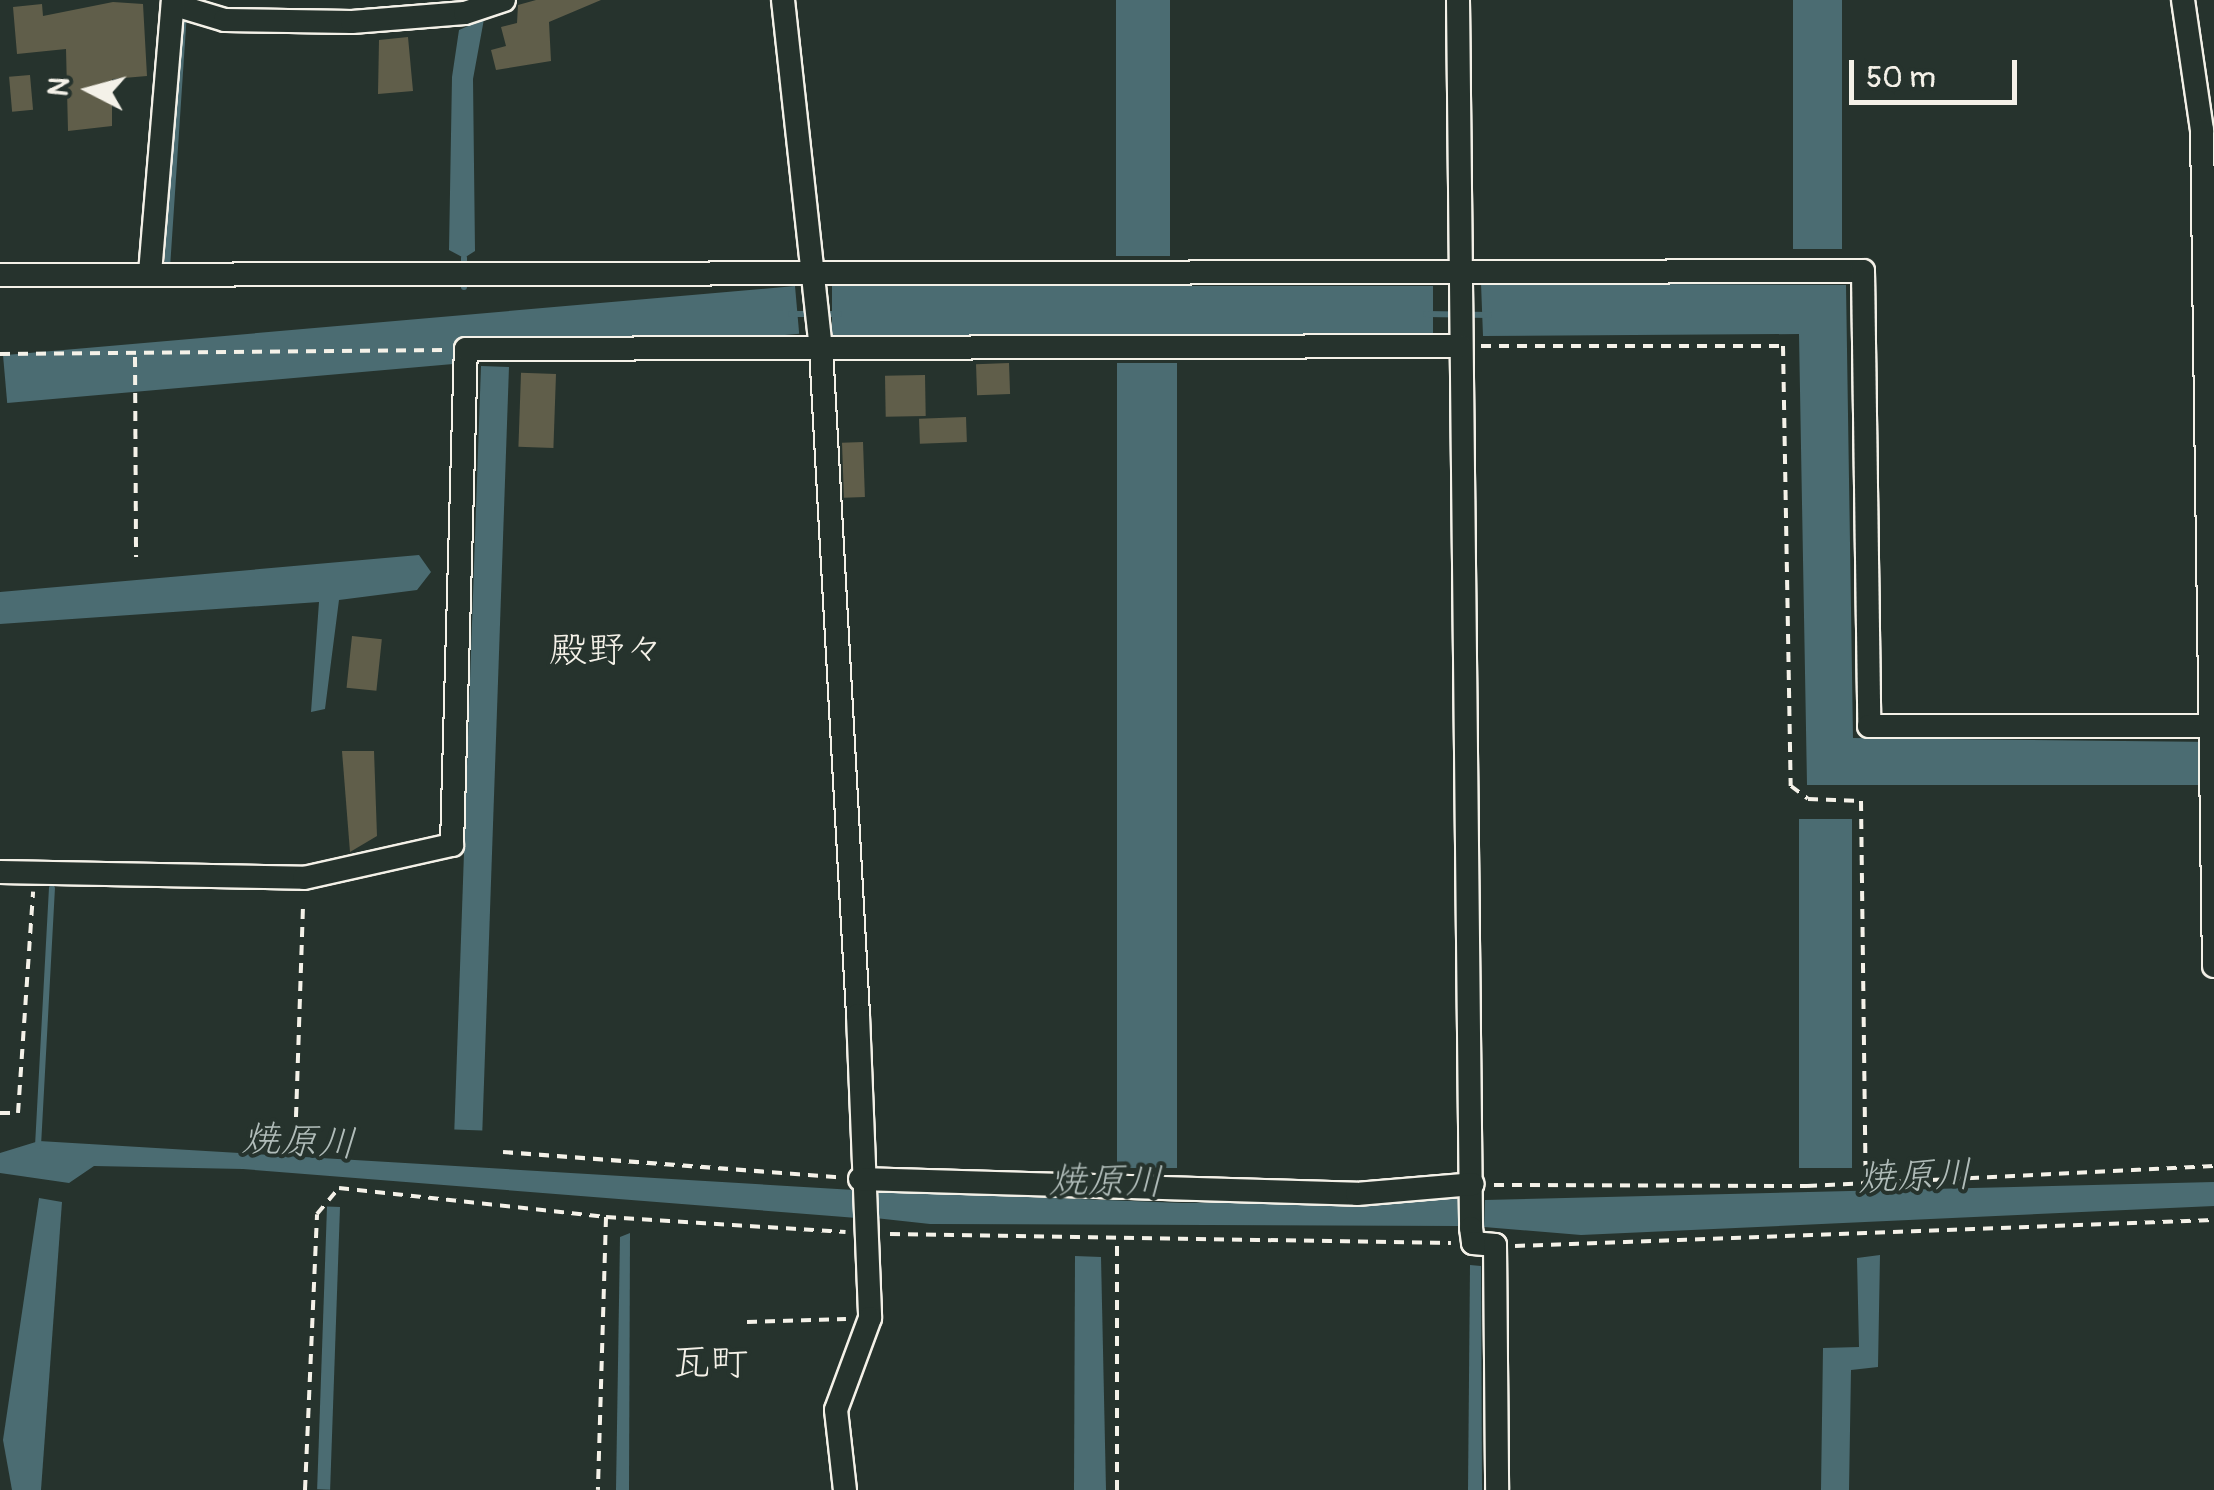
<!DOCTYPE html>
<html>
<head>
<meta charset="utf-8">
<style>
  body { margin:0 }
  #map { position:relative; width:2214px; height:1490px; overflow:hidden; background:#26332d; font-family:Pangolin,"Klee One",sans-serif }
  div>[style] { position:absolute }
  .water>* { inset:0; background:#4b6c72; transform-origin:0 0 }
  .stream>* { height:6px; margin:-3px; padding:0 3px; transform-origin:3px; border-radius:3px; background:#4b6c72 }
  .building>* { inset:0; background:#605e4a; transform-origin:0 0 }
  .path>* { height:4px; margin-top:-2px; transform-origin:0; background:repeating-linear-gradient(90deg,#f4f1e8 0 10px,transparent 0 18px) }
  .roads { filter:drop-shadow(2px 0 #f4f1e8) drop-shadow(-2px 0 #f4f1e8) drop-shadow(0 2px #f4f1e8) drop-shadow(0 -2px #f4f1e8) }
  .minor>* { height:22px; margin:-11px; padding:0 11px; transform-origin:11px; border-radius:11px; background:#26332d }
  span { translate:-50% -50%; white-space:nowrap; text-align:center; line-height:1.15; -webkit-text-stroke:8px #26332d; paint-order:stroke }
  .neighbourhood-label { font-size:38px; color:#f4f1e8 }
  .water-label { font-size:38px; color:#b0bcb9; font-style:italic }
  .north { position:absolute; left:40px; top:40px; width:100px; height:100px; -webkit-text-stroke:8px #26332d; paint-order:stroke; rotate:276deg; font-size:28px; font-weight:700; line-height:40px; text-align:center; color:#f4f1e8 }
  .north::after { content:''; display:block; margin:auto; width:35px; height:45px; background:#f4f1e8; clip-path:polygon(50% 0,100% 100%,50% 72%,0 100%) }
  .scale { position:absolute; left:1849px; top:60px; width:168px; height:45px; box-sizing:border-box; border:5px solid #f4f1e8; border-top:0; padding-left:12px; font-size:30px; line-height:35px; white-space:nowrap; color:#f4f1e8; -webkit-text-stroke:8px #26332d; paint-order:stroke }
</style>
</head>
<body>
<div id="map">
  <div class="water">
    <div style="left:1116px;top:0;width:54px;height:256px"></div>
    <div style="left:1793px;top:0;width:49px;height:249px"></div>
    <div style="clip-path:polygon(484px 19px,473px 79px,475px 251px,464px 258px,449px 250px,452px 77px,459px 30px)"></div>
    <div style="clip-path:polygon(1481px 283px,1846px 285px,1853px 738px,2214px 742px,2214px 785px,1807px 785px,1799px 334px,1483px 336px)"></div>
    <div style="left:795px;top:286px;width:48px;height:795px;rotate:85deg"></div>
    <div style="left:832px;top:286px;width:601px;height:50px"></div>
    <div style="left:1117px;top:363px;width:60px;height:805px"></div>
    <div style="left:481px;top:366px;width:28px;height:764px;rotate:2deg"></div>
    <div style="clip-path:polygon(419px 555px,431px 572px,417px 590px,339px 600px,325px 709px,311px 712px,319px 602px,0 624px,0 592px)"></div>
    <div style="left:1852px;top:819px;width:349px;height:53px;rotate:90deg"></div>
    <div style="clip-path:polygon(39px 1141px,854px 1190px,857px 1218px,243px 1169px,94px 1166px,69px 1183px,0 1173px,0 1153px)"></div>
    <div style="clip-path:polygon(2214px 1182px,2214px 1206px,1581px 1235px,1484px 1227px,1485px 1200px)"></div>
    <div style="clip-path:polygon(873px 1191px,1182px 1203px,1458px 1199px,1459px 1226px,930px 1224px,875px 1218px)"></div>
    <div style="clip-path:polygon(39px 1198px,62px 1202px,41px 1490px,12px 1490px,3px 1440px)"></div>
    <div style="left:340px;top:1207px;width:283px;height:13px;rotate:92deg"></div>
    <div style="clip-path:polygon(630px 1233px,629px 1490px,616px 1490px,620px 1237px)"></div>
    <div style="clip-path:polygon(1880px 1255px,1878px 1367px,1851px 1370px,1849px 1490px,1821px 1490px,1823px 1348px,1859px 1347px,1857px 1258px)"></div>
    <div style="clip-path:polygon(1075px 1256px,1101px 1257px,1106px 1490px,1074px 1490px)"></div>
    <div style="clip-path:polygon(1470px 1265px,1481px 1266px,1482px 1490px,1468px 1490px)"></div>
  </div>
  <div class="stream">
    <div style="left:167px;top:268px;width:258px;rotate:-86.2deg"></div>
    <div style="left:464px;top:287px;width:29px;rotate:-90deg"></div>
    <div style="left:791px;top:314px;width:48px"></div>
    <div style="left:1426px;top:314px;width:63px;rotate:0.9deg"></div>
    <div style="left:38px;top:1146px;width:258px;rotate:-86.9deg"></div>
  </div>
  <div class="building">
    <div style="clip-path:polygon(536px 0,601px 0,549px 22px,551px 61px,496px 70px,491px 50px,506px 46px,501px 27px,517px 23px,518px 5px)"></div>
    <div style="clip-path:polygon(113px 2px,143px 4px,147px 76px,112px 79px,112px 126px,68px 131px,66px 49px,17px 54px,13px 7px,42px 4px,43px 16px)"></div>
    <div style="clip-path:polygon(408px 37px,413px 91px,378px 94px,379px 40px)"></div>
    <div style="left:30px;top:75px;width:35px;height:21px;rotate:85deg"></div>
    <div style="left:1009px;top:363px;width:31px;height:33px;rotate:88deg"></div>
    <div style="left:556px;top:374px;width:74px;height:35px;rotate:92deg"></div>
    <div style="left:925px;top:375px;width:41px;height:40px;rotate:89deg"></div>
    <div style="left:966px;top:417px;width:25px;height:47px;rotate:88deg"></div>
    <div style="left:863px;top:442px;width:55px;height:21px;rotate:88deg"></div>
    <div style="left:352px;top:636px;width:30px;height:52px;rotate:6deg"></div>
    <div style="clip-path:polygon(342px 751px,374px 751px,377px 836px,350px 852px)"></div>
  </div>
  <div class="path">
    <div style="left:1481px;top:346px;width:302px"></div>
    <div style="left:1783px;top:346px;width:440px;rotate:89deg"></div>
    <div style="left:1791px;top:786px;width:21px;rotate:37deg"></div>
    <div style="left:1808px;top:799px;width:53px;rotate:2.2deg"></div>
    <div style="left:1861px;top:801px;width:383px;rotate:89.3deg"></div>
    <div style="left:0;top:354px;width:446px;rotate:-0.5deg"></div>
    <div style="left:135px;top:357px;width:200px;rotate:89.7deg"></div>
    <div style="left:0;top:1113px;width:18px"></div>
    <div style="left:18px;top:1113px;width:222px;rotate:-86.1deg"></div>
    <div style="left:296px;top:1117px;width:215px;rotate:-88.1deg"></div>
    <div style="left:503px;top:1152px;width:336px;rotate:4.3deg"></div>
    <div style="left:1494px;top:1185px;width:313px;rotate:0.2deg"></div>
    <div style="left:1807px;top:1186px;width:407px;rotate:-2.8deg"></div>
    <div style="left:606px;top:1217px;width:240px;rotate:3.6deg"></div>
    <div style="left:890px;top:1234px;width:561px;rotate:0.92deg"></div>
    <div style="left:1515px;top:1246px;width:699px;rotate:-2.13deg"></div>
    <div style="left:747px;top:1322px;width:99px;rotate:-1.7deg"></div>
    <div style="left:305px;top:1490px;width:276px;rotate:-87.5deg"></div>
    <div style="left:317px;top:1214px;width:34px;rotate:-50deg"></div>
    <div style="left:339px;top:1188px;width:269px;rotate:6.2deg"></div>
    <div style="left:606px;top:1217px;width:273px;rotate:91.7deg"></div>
    <div style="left:1117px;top:1490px;width:249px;rotate:-90deg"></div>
  </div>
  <div class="roads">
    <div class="minor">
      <div style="left:783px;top:0;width:351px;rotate:83.8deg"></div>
      <div style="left:821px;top:349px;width:667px;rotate:86.82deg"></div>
      <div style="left:858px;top:1015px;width:303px;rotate:87.7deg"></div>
      <div style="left:870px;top:1318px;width:98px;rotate:110.3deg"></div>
      <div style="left:836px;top:1410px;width:81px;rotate:83.6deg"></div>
      <div style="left:1458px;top:0;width:1228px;rotate:89.39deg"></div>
      <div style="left:1471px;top:1228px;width:15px;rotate:82deg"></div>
      <div style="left:1473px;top:1243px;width:22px;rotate:5deg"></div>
      <div style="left:1495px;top:1245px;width:245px;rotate:89.5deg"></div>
      <div style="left:2183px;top:0;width:131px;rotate:81.7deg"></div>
      <div style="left:2202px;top:130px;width:836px;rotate:89.18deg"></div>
      <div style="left:175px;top:5px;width:52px;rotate:16.7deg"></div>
      <div style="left:225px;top:20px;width:127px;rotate:0.9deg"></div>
      <div style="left:352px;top:22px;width:113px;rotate:-4.6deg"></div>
      <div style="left:465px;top:13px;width:41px;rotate:-18.4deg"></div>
      <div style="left:150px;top:273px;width:274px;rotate:-85.2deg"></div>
      <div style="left:0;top:275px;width:1863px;rotate:-0.12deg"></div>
      <div style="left:1863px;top:271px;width:455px;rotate:89.2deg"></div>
      <div style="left:1869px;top:726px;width:345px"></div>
      <div style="left:0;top:872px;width:304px;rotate:1.1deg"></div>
      <div style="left:304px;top:878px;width:152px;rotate:-12.6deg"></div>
      <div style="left:452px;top:845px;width:496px;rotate:-88.4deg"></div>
      <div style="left:466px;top:349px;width:995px;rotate:-0.17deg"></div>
      <div style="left:860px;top:1179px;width:497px;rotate:1.7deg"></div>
      <div style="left:1357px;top:1194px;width:116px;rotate:-4.9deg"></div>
    </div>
  </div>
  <div class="neighbourhood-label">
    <span style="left:606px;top:651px">殿野々</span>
    <span style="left:710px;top:1364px">瓦町</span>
  </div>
  <div class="water-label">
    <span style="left:299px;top:1142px;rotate:3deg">焼原川</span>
    <span style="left:1915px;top:1177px;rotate:-2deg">焼原川</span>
    <span style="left:1106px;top:1182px;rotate:1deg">焼原川</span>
  </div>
  <div class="north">N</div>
  <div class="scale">50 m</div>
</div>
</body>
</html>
